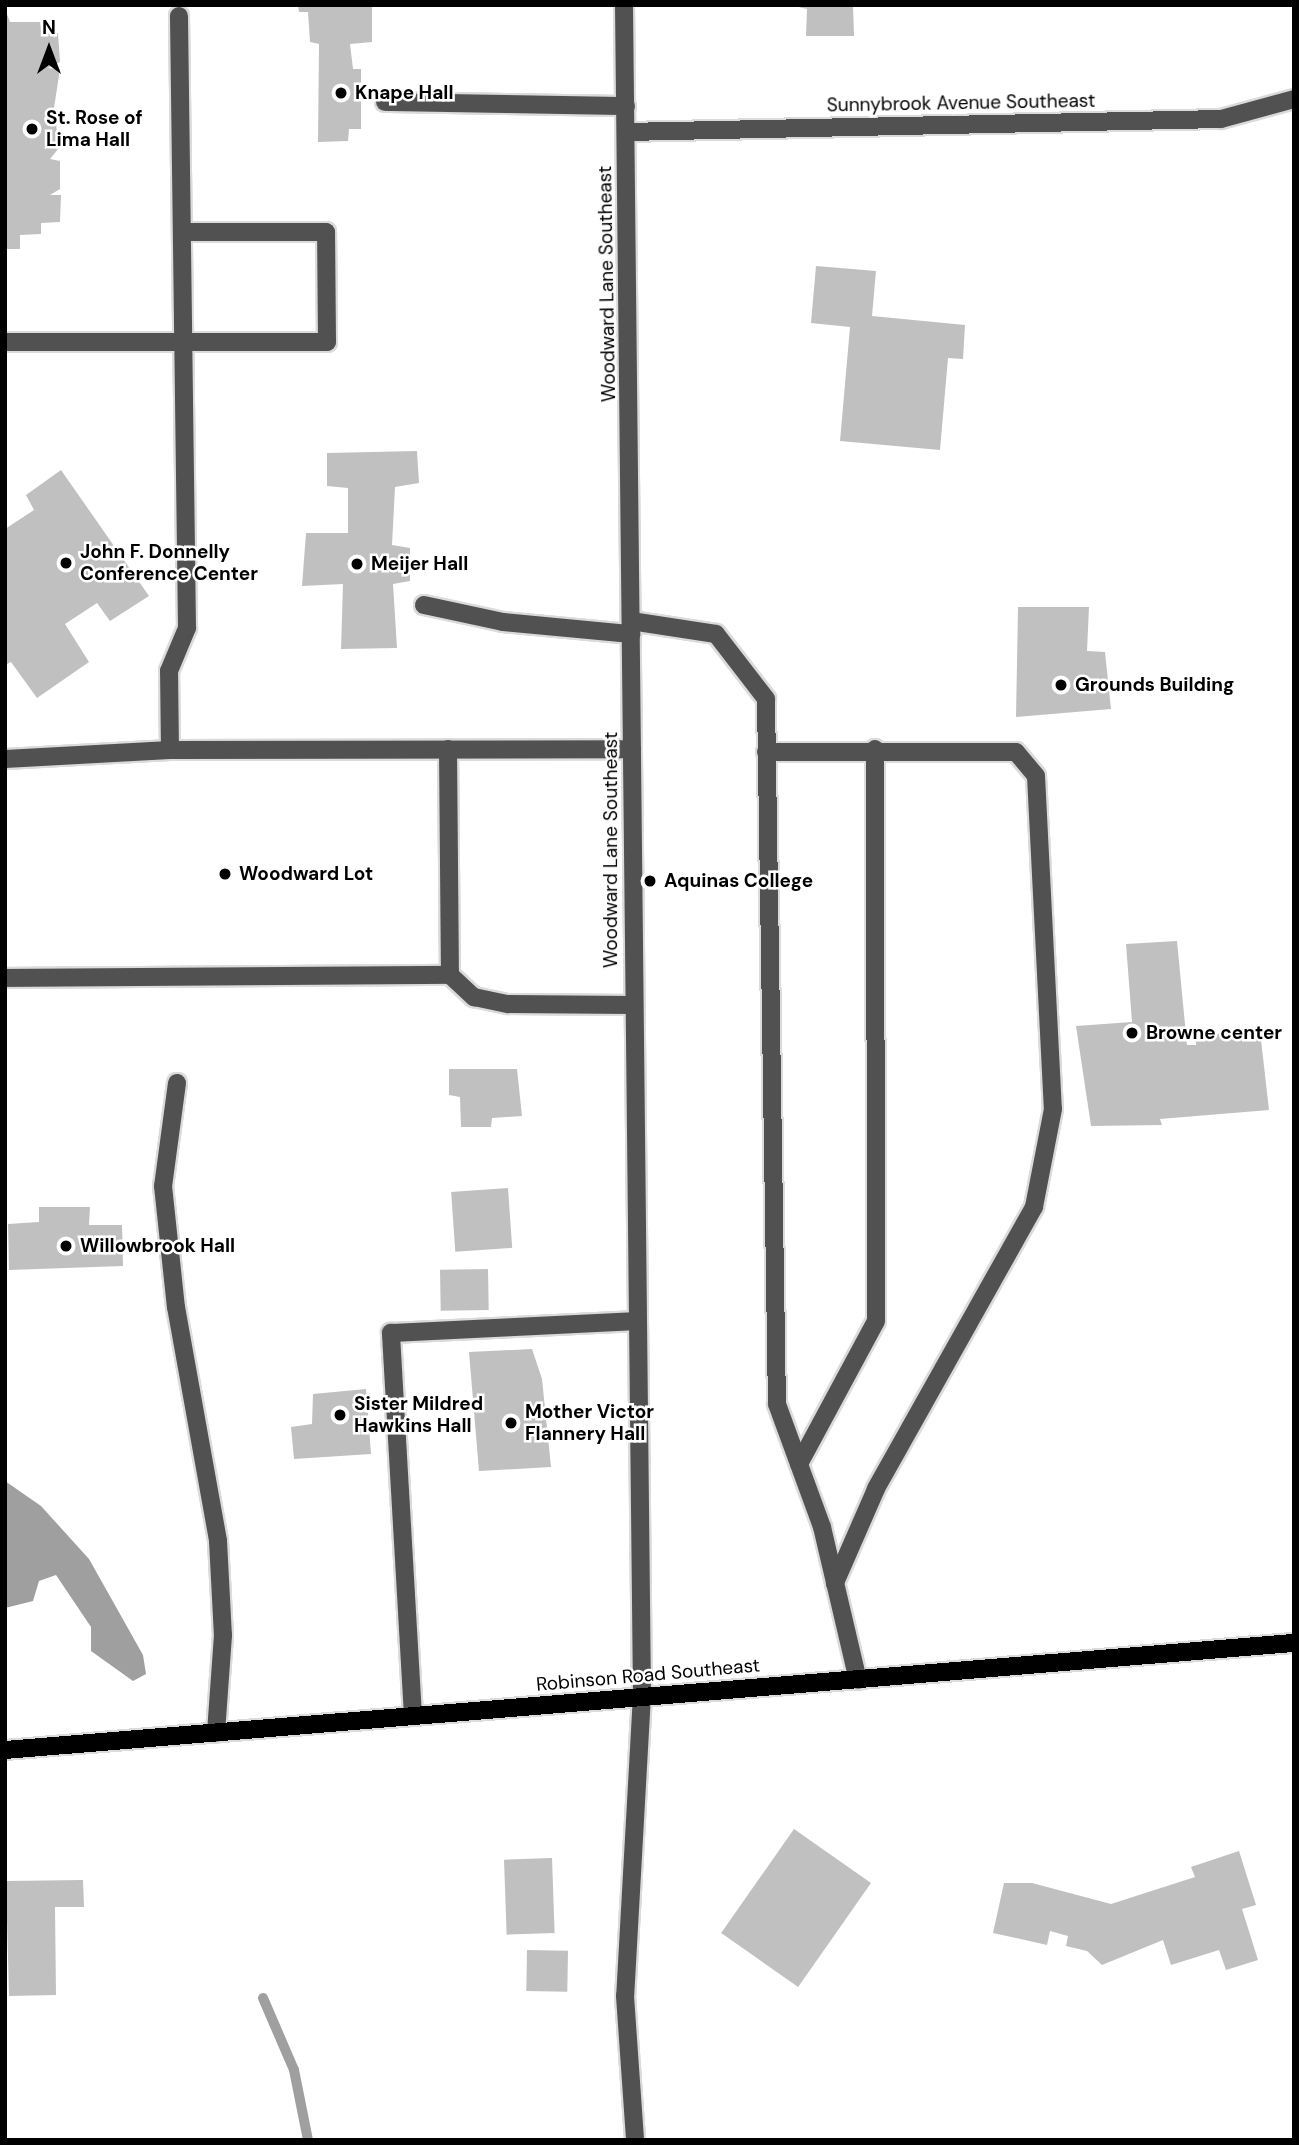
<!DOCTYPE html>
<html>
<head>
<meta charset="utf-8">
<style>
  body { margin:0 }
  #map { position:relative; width:1299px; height:2145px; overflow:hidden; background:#fff; font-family:"DM Sans",sans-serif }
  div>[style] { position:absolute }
  .water>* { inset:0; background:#9f9f9f }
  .stream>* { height:10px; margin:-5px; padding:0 5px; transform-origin:5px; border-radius:5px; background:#9f9f9f }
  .building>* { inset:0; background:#c0c0c0; transform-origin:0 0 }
  .roads { filter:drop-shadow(2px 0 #dbdbdb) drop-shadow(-2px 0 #dbdbdb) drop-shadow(0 2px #dbdbdb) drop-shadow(0 -2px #dbdbdb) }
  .minor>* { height:18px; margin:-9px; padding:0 9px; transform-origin:9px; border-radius:9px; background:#515151 }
  .major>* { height:18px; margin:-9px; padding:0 9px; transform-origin:9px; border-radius:9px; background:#000 }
  .dots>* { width:19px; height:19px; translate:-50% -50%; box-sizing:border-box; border:4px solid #fff; border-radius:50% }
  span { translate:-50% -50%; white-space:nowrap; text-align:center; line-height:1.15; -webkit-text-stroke:5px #fff; paint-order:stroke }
  .poi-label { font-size:19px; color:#000; font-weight:700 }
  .left { translate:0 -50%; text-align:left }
  .street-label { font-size:19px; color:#000 }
  .frame { position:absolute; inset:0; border:7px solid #000; pointer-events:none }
  .north { position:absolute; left:14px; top:14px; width:70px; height:70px; -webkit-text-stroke:5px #fff; paint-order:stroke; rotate:0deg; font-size:19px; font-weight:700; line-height:28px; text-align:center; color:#000 }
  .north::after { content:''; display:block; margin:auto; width:24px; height:32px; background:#000; clip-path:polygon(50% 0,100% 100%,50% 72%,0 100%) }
</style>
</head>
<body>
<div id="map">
  <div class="water">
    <div style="clip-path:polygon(5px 1481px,41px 1506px,89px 1559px,143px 1655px,146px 1674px,133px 1681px,91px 1651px,91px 1627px,56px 1575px,39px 1581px,33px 1601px,5px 1608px)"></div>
  </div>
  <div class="stream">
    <div style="left:263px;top:1998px;width:78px;rotate:66.7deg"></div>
    <div style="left:294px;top:2070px;width:71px;rotate:78.7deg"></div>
  </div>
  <div class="building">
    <div style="clip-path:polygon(298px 5px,372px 7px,372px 42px,350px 44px,353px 69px,361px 69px,361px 129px,349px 129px,348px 141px,318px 142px,319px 44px,310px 42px,308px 12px,299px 12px)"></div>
    <div style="clip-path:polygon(790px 5px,853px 5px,854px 36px,806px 36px,807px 9px)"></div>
    <div style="clip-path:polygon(5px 9px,10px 22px,40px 22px,42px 32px,58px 33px,60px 62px,48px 68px,60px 69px,54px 108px,59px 148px,50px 159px,60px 161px,60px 189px,50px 195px,61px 195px,60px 222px,41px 223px,41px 234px,20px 235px,20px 249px,5px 249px)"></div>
    <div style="clip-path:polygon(816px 266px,876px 271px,872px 316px,965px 325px,963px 359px,948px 358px,940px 450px,840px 441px,850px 327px,811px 323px)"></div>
    <div style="clip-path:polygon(417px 451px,419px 483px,395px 487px,392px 545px,410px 548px,410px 581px,393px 584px,397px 648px,341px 649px,343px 584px,302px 586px,306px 533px,348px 533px,348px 488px,327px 486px,327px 453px)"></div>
    <div style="clip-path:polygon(61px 470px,149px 596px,110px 621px,97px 603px,65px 624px,89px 662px,37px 698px,11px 662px,5px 665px,5px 529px,34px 510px,26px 495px)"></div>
    <div style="clip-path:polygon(1018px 607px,1089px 607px,1087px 651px,1105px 652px,1111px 709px,1016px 717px)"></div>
    <div style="clip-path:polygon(1177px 941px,1187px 1045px,1196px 1045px,1195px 1035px,1260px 1031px,1269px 1110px,1160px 1119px,1162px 1125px,1091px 1126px,1076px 1026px,1132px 1022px,1126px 944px)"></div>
    <div style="clip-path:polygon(449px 1069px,517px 1069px,522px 1116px,492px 1118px,491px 1127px,461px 1127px,460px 1097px,449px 1095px)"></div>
    <div style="left:508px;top:1188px;width:60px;height:57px;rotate:86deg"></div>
    <div style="clip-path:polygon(39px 1207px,90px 1207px,89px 1225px,122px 1225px,123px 1266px,9px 1270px,8px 1224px,39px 1222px)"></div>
    <div style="left:488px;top:1269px;width:41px;height:48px;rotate:89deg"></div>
    <div style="clip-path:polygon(532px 1349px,542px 1379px,551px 1467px,479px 1471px,469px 1352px)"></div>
    <div style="clip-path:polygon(366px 1389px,371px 1454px,294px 1459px,291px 1427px,312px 1424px,313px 1394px)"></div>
    <div style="left:794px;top:1829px;width:94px;height:127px;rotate:35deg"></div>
    <div style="clip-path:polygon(1239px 1851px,1256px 1905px,1242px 1909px,1258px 1960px,1226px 1970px,1219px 1950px,1171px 1965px,1163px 1940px,1102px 1965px,1087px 1951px,1066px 1946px,1068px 1936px,1050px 1931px,1047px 1945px,993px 1933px,1004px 1883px,1032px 1883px,1111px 1904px,1195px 1877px,1191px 1867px)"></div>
    <div style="left:552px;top:1858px;width:75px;height:48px;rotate:88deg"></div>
    <div style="clip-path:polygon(83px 1880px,84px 1907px,55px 1907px,56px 1995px,9px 1996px,6px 1881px)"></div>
    <div style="left:527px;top:1950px;width:41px;height:41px;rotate:1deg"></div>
  </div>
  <div class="roads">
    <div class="minor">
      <div style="left:624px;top:5px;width:1690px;rotate:89.39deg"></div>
      <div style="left:642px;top:1695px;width:301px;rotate:93.2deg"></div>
      <div style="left:625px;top:1996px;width:144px;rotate:86deg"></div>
      <div style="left:385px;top:102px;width:241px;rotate:1deg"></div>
      <div style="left:626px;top:132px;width:595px;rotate:-1.25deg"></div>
      <div style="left:1221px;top:119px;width:76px;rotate:-15.3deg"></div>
      <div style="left:5px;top:342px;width:322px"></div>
      <div style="left:327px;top:342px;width:110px;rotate:-90.5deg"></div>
      <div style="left:326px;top:232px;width:144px;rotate:180deg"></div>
      <div style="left:424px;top:605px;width:81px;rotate:12.1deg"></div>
      <div style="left:503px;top:622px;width:129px;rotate:5.4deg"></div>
      <div style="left:631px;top:621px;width:86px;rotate:8.7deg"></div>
      <div style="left:716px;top:634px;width:82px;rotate:52.4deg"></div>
      <div style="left:766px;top:699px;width:705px;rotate:89.11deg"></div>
      <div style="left:777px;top:1404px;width:131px;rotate:69.9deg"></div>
      <div style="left:822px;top:1527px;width:157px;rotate:76.8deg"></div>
      <div style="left:448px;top:749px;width:226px;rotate:89.5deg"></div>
      <div style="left:170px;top:750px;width:79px;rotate:-90.7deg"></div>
      <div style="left:169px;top:671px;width:47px;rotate:-67.3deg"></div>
      <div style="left:187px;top:628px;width:612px;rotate:-90.75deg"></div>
      <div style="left:766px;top:752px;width:250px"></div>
      <div style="left:1016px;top:752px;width:31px;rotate:50deg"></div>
      <div style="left:1036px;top:776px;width:333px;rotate:87.1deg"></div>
      <div style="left:1053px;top:1109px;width:100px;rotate:101deg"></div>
      <div style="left:1034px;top:1207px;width:323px;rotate:119.3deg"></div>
      <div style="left:876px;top:1489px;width:103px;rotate:113.6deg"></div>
      <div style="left:5px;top:759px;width:165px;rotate:-3.1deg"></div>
      <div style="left:170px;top:750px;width:462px;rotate:-0.1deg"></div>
      <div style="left:5px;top:978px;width:445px;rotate:-0.4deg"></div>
      <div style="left:450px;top:975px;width:33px;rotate:43deg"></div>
      <div style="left:474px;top:997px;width:35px;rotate:12deg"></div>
      <div style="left:508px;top:1004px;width:125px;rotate:0.5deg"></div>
      <div style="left:177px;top:1083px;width:104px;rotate:97.7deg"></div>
      <div style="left:163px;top:1186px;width:122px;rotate:83.9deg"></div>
      <div style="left:176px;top:1307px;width:238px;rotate:79.8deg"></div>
      <div style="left:218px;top:1541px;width:94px;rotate:87deg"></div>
      <div style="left:223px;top:1635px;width:98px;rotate:94.1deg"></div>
      <div style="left:799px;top:1464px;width:162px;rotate:-61.7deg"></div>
      <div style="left:876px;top:1321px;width:572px;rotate:-90.1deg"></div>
      <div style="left:413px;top:1716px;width:384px;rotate:-93.3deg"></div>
      <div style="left:391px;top:1333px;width:243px;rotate:-2.8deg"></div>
    </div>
    <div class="major">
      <div style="left:5px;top:1750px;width:1293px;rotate:-4.75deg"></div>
    </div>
  </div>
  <div class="dots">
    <div style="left:341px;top:93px;background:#000"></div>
    <div style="left:32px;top:129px;background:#000"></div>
    <div style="left:66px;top:563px;background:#000"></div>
    <div style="left:357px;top:564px;background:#000"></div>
    <div style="left:1061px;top:685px;background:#000"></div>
    <div style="left:225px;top:874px;background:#000"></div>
    <div style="left:650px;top:881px;background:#000"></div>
    <div style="left:1132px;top:1033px;background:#000"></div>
    <div style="left:66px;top:1246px;background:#000"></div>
    <div style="left:340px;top:1415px;background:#000"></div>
    <div style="left:511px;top:1423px;background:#000"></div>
  </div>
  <div class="poi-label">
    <span class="left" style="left:355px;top:93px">Knape Hall</span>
    <span class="left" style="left:46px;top:129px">St. Rose of<br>Lima Hall</span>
    <span class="left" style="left:80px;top:563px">John F. Donnelly<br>Conference Center</span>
    <span class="left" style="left:371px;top:564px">Meijer Hall</span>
    <span class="left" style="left:1075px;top:685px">Grounds Building</span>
    <span class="left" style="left:239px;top:874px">Woodward Lot</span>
    <span class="left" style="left:664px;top:881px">Aquinas College</span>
    <span class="left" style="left:1146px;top:1033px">Browne center</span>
    <span class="left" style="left:80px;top:1246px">Willowbrook Hall</span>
    <span class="left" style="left:354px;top:1415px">Sister Mildred<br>Hawkins Hall</span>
    <span class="left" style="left:525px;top:1423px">Mother Victor<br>Flannery Hall</span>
  </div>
  <div class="street-label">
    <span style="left:961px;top:103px;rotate:-1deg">Sunnybrook Avenue Southeast</span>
    <span style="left:607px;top:284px;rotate:-91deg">Woodward Lane Southeast</span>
    <span style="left:611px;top:850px;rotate:-90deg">Woodward Lane Southeast</span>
    <span style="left:648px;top:1675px;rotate:-5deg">Robinson Road Southeast</span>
  </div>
  <div class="frame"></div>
  <div class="north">N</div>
</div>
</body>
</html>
